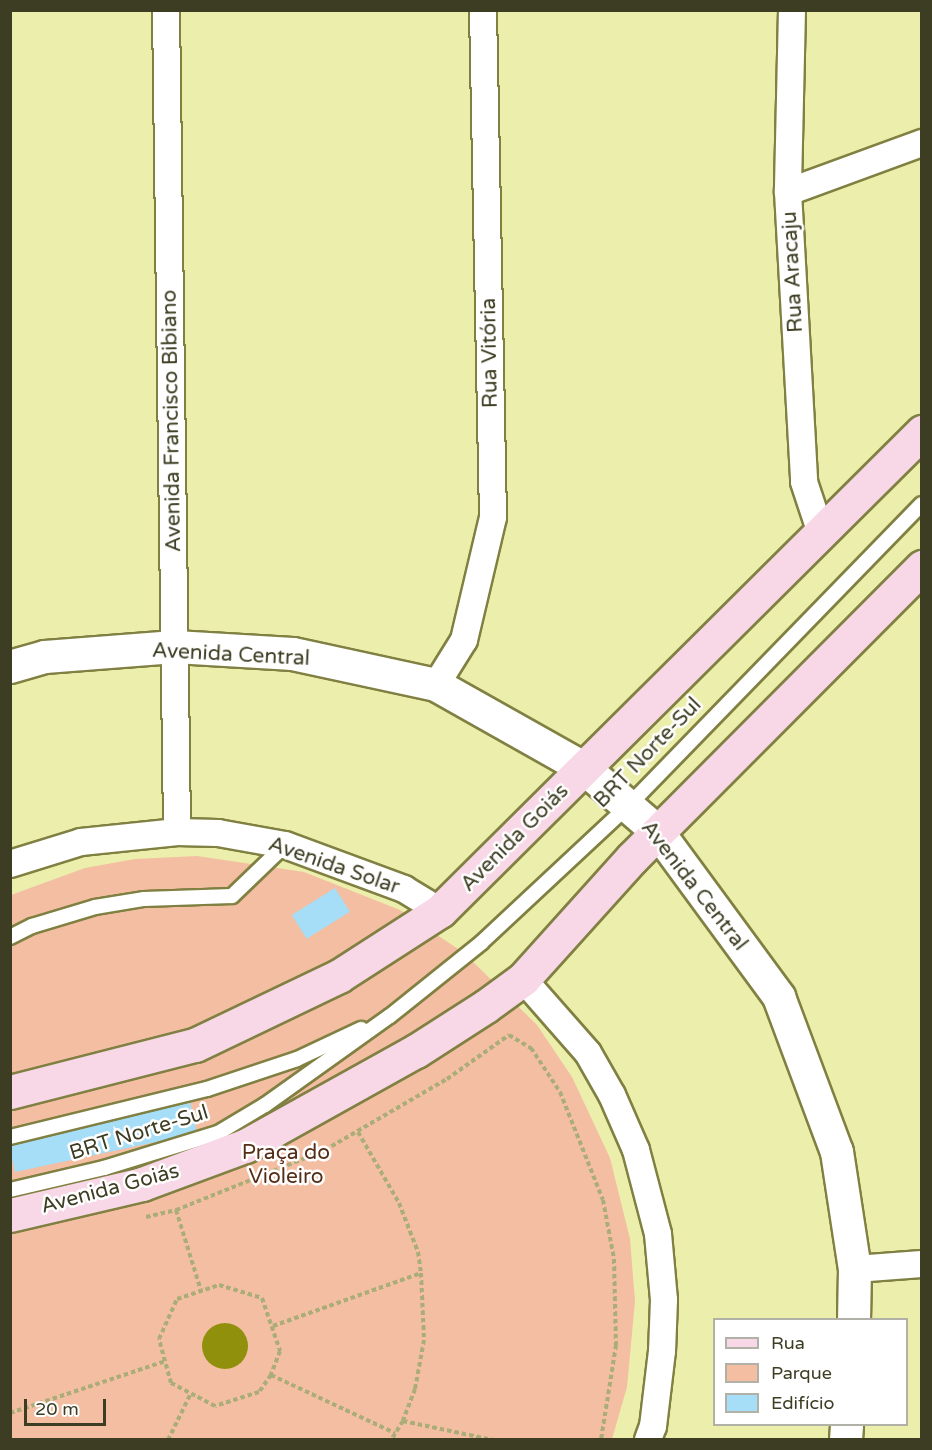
<!DOCTYPE html>
<html>
<head>
<meta charset="utf-8">
<style>
  body { margin:0 }
  #map { position:relative; width:932px; height:1450px; overflow:hidden; background:#eceeac; font-family:"Varela Round",sans-serif }
  div>[style] { position:absolute }
  .green>* { inset:0; background:#f3bea2 }
  .water>* { inset:0; background:#91900d }
  .round { border-radius:50% }
  .building>* { inset:0; background:#a6def8; transform-origin:0 0 }
  .path>* { height:4px; margin-top:-2px; transform-origin:0; background:repeating-linear-gradient(90deg,#abad79 0 4.5px,transparent 0 7.5px) }
  .roads { filter:drop-shadow(2px 0 #808042) drop-shadow(-2px 0 #808042) drop-shadow(0 2px #808042) drop-shadow(0 -2px #808042) }
  .service>* { height:14px; margin:-7px; padding:0 7px; transform-origin:7px; border-radius:7px; background:#fff }
  .minor>* { height:26px; margin:-13px; padding:0 13px; transform-origin:13px; border-radius:13px; background:#fff }
  .tertiary>* { height:32px; margin:-16px; padding:0 16px; transform-origin:16px; border-radius:16px; background:#fff }
  .primary>* { height:33px; margin:-16.5px; padding:0 16.5px; transform-origin:16.5px; border-radius:16.5px; background:#f8d7e7 }
  span { translate:-50% -50%; white-space:nowrap; text-align:center; line-height:1.15; -webkit-text-stroke:5px #fff; paint-order:stroke }
  .street-label { font-size:21px; color:#3d3d23 }
  .park-label { font-size:21px; color:#542d17 }
  .frame { position:absolute; inset:0; border:12px solid #3d3d23; pointer-events:none }
  .legend { position:absolute; left:713px; top:1318px; width:195px; height:108px; box-sizing:border-box; background:#fff; border:2px solid #b1b1a7; margin:0; padding:8px 10px; list-style:none; font-size:18px; color:#3d3d23 }
  .legend li { display:flex; align-items:center; gap:12px; height:30px }
  .legend b { width:30px; border:2px solid #b1b1a7 }
  .scale { position:absolute; left:24px; top:1399px; width:82px; height:27px; box-sizing:border-box; border:3px solid #3d3d23; border-top:0; padding-left:8px; font-size:18px; line-height:21px; white-space:nowrap; color:#3d3d23; -webkit-text-stroke:4px #fff; paint-order:stroke }
</style>
</head>
<body>
<div id="map">
  <div class="green">
    <div style="clip-path:polygon(197px 856px,304px 872px,400px 910px,464px 953px,537px 1025px,572px 1077px,610px 1158px,630px 1239px,635px 1301px,627px 1387px,612px 1439px,11px 1440px,11px 895px,85px 868px,135px 859px)"></div>
  </div>
  <div class="water">
    <div class="round" style="left:202px;top:1323px;width:46px;height:46px"></div>
  </div>
  <div class="building">
    <div style="left:335px;top:888px;width:28px;height:51px;rotate:58deg"></div>
    <div style="left:190px;top:1101px;width:33px;height:186px;rotate:78deg"></div>
  </div>
  <div class="path">
    <div style="left:358px;top:1132px;width:82px;rotate:60deg"></div>
    <div style="left:399px;top:1203px;width:53px;rotate:68.8deg"></div>
    <div style="left:418px;top:1252px;width:21px;rotate:82deg"></div>
    <div style="left:421px;top:1273px;width:67px;rotate:87.4deg"></div>
    <div style="left:424px;top:1340px;width:50px;rotate:100.4deg"></div>
    <div style="left:415px;top:1389px;width:34px;rotate:111deg"></div>
    <div style="left:403px;top:1421px;width:22px;rotate:122deg"></div>
    <div style="left:176px;top:1210px;width:85px;rotate:72.8deg"></div>
    <div style="left:146px;top:1217px;width:31px;rotate:-13deg"></div>
    <div style="left:176px;top:1210px;width:161px;rotate:-21.9deg"></div>
    <div style="left:325px;top:1150px;width:141px;rotate:-30.2deg"></div>
    <div style="left:447px;top:1079px;width:76px;rotate:-35.4deg"></div>
    <div style="left:509px;top:1035px;width:26px;rotate:31deg"></div>
    <div style="left:531px;top:1048px;width:53px;rotate:56.6deg"></div>
    <div style="left:560px;top:1092px;width:116px;rotate:68.3deg"></div>
    <div style="left:603px;top:1200px;width:60px;rotate:79.4deg"></div>
    <div style="left:614px;top:1259px;width:86px;rotate:88.7deg"></div>
    <div style="left:616px;top:1345px;width:96px;rotate:99deg"></div>
    <div style="left:219px;top:1285px;width:45px;rotate:16.8deg"></div>
    <div style="left:262px;top:1298px;width:56px;rotate:71.2deg"></div>
    <div style="left:280px;top:1351px;width:26px;rotate:111deg"></div>
    <div style="left:271px;top:1375px;width:21px;rotate:125deg"></div>
    <div style="left:259px;top:1392px;width:46px;rotate:162.3deg"></div>
    <div style="left:215px;top:1406px;width:50px;rotate:-152.4deg"></div>
    <div style="left:171px;top:1383px;width:46px;rotate:-105.3deg"></div>
    <div style="left:159px;top:1339px;width:44px;rotate:-65.8deg"></div>
    <div style="left:177px;top:1299px;width:44px;rotate:-18.4deg"></div>
    <div style="left:273px;top:1326px;width:157px;rotate:-19.7deg"></div>
    <div style="left:271px;top:1375px;width:137px;rotate:25.1deg"></div>
    <div style="left:10px;top:1413px;width:163px;rotate:-18.5deg"></div>
    <div style="left:403px;top:1421px;width:92px;rotate:11.9deg"></div>
    <div style="left:168px;top:1440px;width:50px;rotate:-63.9deg"></div>
  </div>
  <div class="roads">
    <div class="service">
      <div style="left:10px;top:937px;width:25px;rotate:-27deg"></div>
      <div style="left:32px;top:926px;width:66px;rotate:-16.8deg"></div>
      <div style="left:95px;top:907px;width:50px;rotate:-9.3deg"></div>
      <div style="left:144px;top:899px;width:88px;rotate:-2deg"></div>
      <div style="left:232px;top:896px;width:74px;rotate:-43.9deg"></div>
      <div style="left:10px;top:1137px;width:203px;rotate:-13.7deg"></div>
      <div style="left:207px;top:1089px;width:95px;rotate:-18.4deg"></div>
      <div style="left:297px;top:1059px;width:71px;rotate:-25.1deg"></div>
      <div style="left:10px;top:1190px;width:97px;rotate:-13.2deg"></div>
      <div style="left:104px;top:1168px;width:119px;rotate:-17.1deg"></div>
      <div style="left:218px;top:1133px;width:55px;rotate:-30.8deg"></div>
      <div style="left:265px;top:1105px;width:153px;rotate:-35.5deg"></div>
      <div style="left:390px;top:1016px;width:117px;rotate:-38.7deg"></div>
      <div style="left:481px;top:943px;width:201px;rotate:-43deg"></div>
      <div style="left:628px;top:806px;width:421px;rotate:-45.8deg"></div>
    </div>
    <div class="minor">
      <div style="left:166px;top:10px;width:822px;rotate:89.23deg"></div>
      <div style="left:792px;top:10px;width:182px;rotate:91.3deg"></div>
      <div style="left:788px;top:192px;width:290px;rotate:86.8deg"></div>
      <div style="left:804px;top:482px;width:51px;rotate:71.6deg"></div>
      <div style="left:788px;top:192px;width:143px;rotate:-20.1deg"></div>
      <div style="left:436px;top:685px;width:53px;rotate:-58.1deg"></div>
      <div style="left:464px;top:640px;width:126px;rotate:-76.7deg"></div>
      <div style="left:493px;top:517px;width:507px;rotate:-91.13deg"></div>
      <div style="left:10px;top:864px;width:74px;rotate:-17.2deg"></div>
      <div style="left:81px;top:842px;width:97px;rotate:-5.9deg"></div>
      <div style="left:177px;top:832px;width:41px;rotate:1.4deg"></div>
      <div style="left:218px;top:833px;width:68px;rotate:10.2deg"></div>
      <div style="left:285px;top:845px;width:127px;rotate:20.3deg"></div>
      <div style="left:404px;top:889px;width:42px;rotate:31.4deg"></div>
      <div style="left:523px;top:979px;width:98px;rotate:48.7deg"></div>
      <div style="left:588px;top:1053px;width:48px;rotate:60.3deg"></div>
      <div style="left:612px;top:1095px;width:60px;rotate:66.4deg"></div>
      <div style="left:636px;top:1150px;width:87px;rotate:75.3deg"></div>
      <div style="left:658px;top:1234px;width:66px;rotate:84.8deg"></div>
      <div style="left:664px;top:1300px;width:51px;rotate:92.2deg"></div>
      <div style="left:662px;top:1351px;width:76px;rotate:96.8deg"></div>
      <div style="left:653px;top:1426px;width:15px;rotate:110deg"></div>
      <div style="left:855px;top:1269px;width:67px;rotate:-4.3deg"></div>
    </div>
    <div class="tertiary">
      <div style="left:10px;top:667px;width:36px;rotate:-16deg"></div>
      <div style="left:45px;top:657px;width:130px;rotate:-4.4deg"></div>
      <div style="left:175px;top:647px;width:118px;rotate:3.4deg"></div>
      <div style="left:293px;top:654px;width:146px;rotate:12.2deg"></div>
      <div style="left:436px;top:685px;width:171px;rotate:29.4deg"></div>
      <div style="left:585px;top:769px;width:96px;rotate:40.8deg"></div>
      <div style="left:658px;top:832px;width:205px;rotate:53.7deg"></div>
      <div style="left:779px;top:997px;width:165px;rotate:69.5deg"></div>
      <div style="left:837px;top:1152px;width:118px;rotate:81.3deg"></div>
      <div style="left:855px;top:1269px;width:51px;rotate:91.1deg"></div>
      <div style="left:846px;top:1440px;width:16px;rotate:-86deg"></div>
    </div>
    <div class="primary">
      <div style="left:10px;top:1092px;width:191px;rotate:-14.3deg"></div>
      <div style="left:195px;top:1045px;width:160px;rotate:-25.6deg"></div>
      <div style="left:339px;top:976px;width:120px;rotate:-32.8deg"></div>
      <div style="left:440px;top:911px;width:680px;rotate:-44.82deg"></div>
      <div style="left:10px;top:1215px;width:136px;rotate:-13.2deg"></div>
      <div style="left:142px;top:1184px;width:110px;rotate:-20.3deg"></div>
      <div style="left:245px;top:1146px;width:196px;rotate:-29.1deg"></div>
      <div style="left:416px;top:1051px;width:83px;rotate:-32.7deg"></div>
      <div style="left:486px;top:1006px;width:46px;rotate:-36.1deg"></div>
      <div style="left:523px;top:979px;width:163px;rotate:-48deg"></div>
      <div style="left:632px;top:858px;width:411px;rotate:-45.1deg"></div>
    </div>
  </div>
  <div class="street-label">
    <span style="left:793px;top:272px;rotate:-93deg">Rua Aracaju</span>
    <span style="left:490px;top:353px;rotate:-91deg">Rua Vitória</span>
    <span style="left:172px;top:421px;rotate:-91deg">Avenida Francisco Bibiano</span>
    <span style="left:231px;top:655px;rotate:3deg">Avenida Central</span>
    <span style="left:648px;top:753px;rotate:-46deg">BRT Norte-Sul</span>
    <span style="left:515px;top:838px;rotate:-45deg">Avenida Goiás</span>
    <span style="left:334px;top:866px;rotate:19deg">Avenida Solar</span>
    <span style="left:694px;top:886px;rotate:52deg">Avenida Central</span>
    <span style="left:139px;top:1133px;rotate:-17deg">BRT Norte-Sul</span>
    <span style="left:110px;top:1189px;rotate:-15deg">Avenida Goiás</span>
  </div>
  <div class="park-label">
    <span style="left:286px;top:1165px">Praça do<br>Violeiro</span>
  </div>
  <div class="frame"></div>
  <ul class="legend">
  <li><b style="height:8px;background:#f8d7e7"></b>Rua</li>
  <li><b style="height:16px;background:#f3bea2"></b>Parque</li>
  <li><b style="height:16px;background:#a6def8"></b>Edifício</li>
  </ul>
  <div class="scale">20 m</div>
</div>
</body>
</html>
